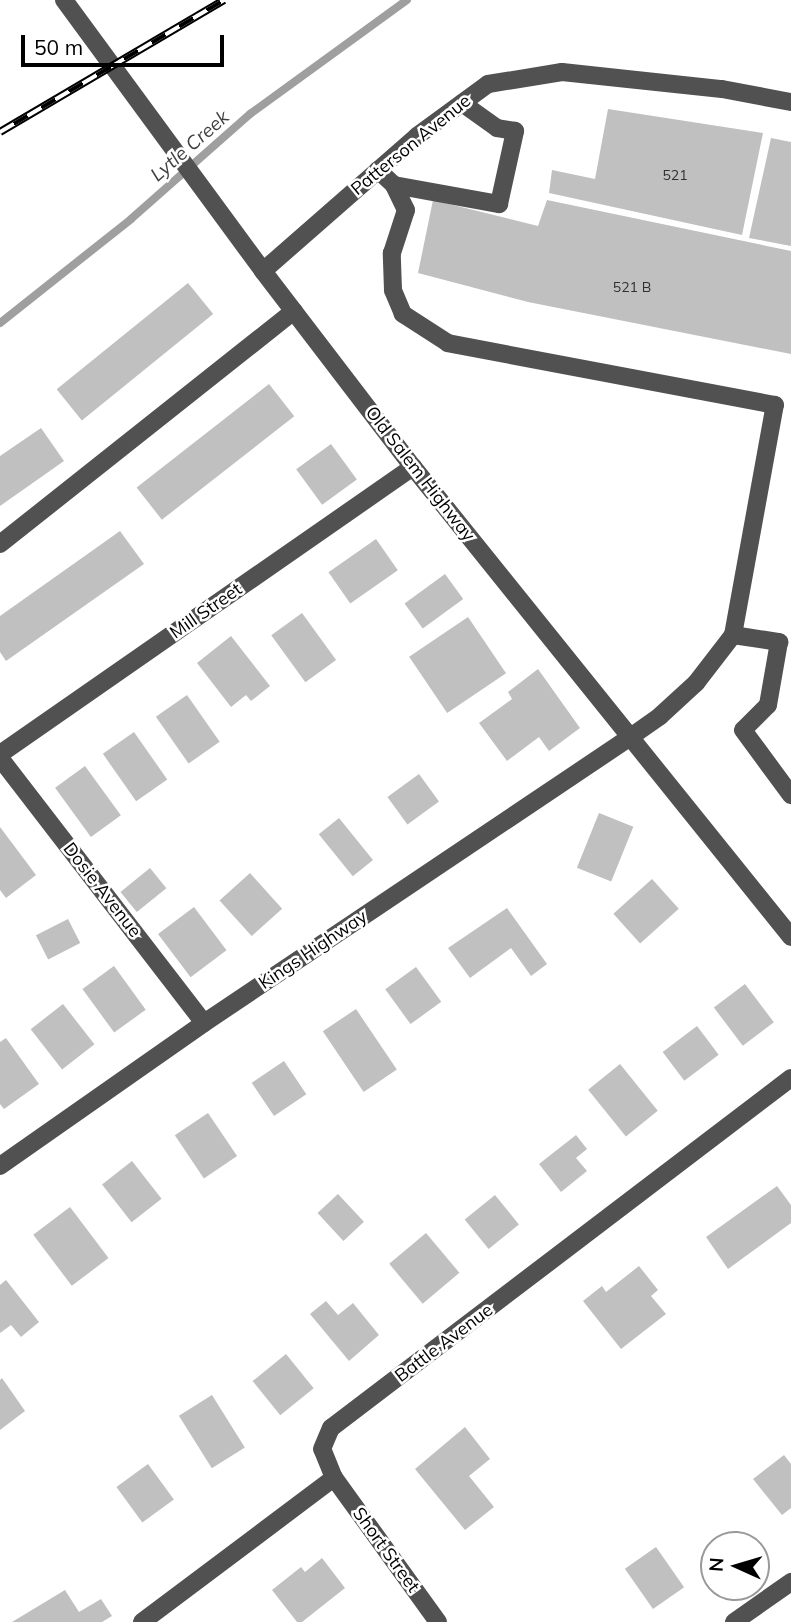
<!DOCTYPE html>
<html>
<head>
<meta charset="utf-8">
<style>
  body { margin:0 }
  #map { position:relative; width:791px; height:1622px; overflow:hidden; background:#fff; font-family:Mulish,sans-serif }
  div>[style] { position:absolute }
  .stream>* { height:8px; margin:-4px; padding:0 4px; transform-origin:4px; border-radius:4px; background:#9f9f9f }
  .building>* { inset:0; background:#c0c0c0; transform-origin:0 0 }
  .minor>* { height:18px; margin:-9px; padding:0 9px; transform-origin:9px; border-radius:9px; background:#515151 }
  .rail>* { height:8px; margin-top:-4px; transform-origin:0; background:repeating-linear-gradient(90deg,#fff 0 16px,#000 0 32px); box-sizing:border-box; border-block:2px solid #000 }
  span { translate:-50% -50%; white-space:nowrap; text-align:center; line-height:1.15; -webkit-text-stroke:5px #fff; paint-order:stroke }
  .number-label { font-size:14px; color:#303030 }
  .number-label span { -webkit-text-stroke-width:0 }
  .street-label { font-size:18px; color:#000 }
  .water-label { font-size:19px; color:#404040; font-style:italic }
  .north { position:absolute; left:700px; top:1531px; width:70px; height:70px; box-sizing:border-box; background:#fff; border:2px solid #999; border-radius:50%; rotate:274deg; font-size:19px; font-weight:700; line-height:28px; text-align:center; color:#000 }
  .north::after { content:''; display:block; margin:auto; width:24px; height:32px; background:#000; clip-path:polygon(50% 0,100% 100%,50% 72%,0 100%) }
  .scale { position:absolute; left:21px; top:35px; width:203px; height:32px; box-sizing:border-box; border:4px solid #000; border-top:0; padding-left:9px; font-size:21px; line-height:24px; white-space:nowrap; color:#000; -webkit-text-stroke:5px #fff; paint-order:stroke }
</style>
</head>
<body>
<div id="map">
  <div class="stream">
    <div style="left:0;top:323px;width:167px;rotate:-38.4deg"></div>
    <div style="left:131px;top:219px;width:159px;rotate:-41.4deg"></div>
    <div style="left:250px;top:114px;width:194px;rotate:-36deg"></div>
  </div>
  <div class="building">
    <div style="clip-path:polygon(608px 109px,763px 133px,742px 235px,549px 193px,552px 170px,595px 179px)"></div>
    <div style="clip-path:polygon(771px 138px,791px 142px,791px 246px,749px 238px)"></div>
    <div style="clip-path:polygon(433px 200px,538px 226px,547px 200px,791px 251px,791px 354px,528px 302px,418px 273px)"></div>
    <div style="left:188px;top:283px;width:40px;height:169px;rotate:51deg"></div>
    <div style="left:269px;top:384px;width:41px;height:168px;rotate:52deg"></div>
    <div style="clip-path:polygon(41px 428px,64px 461px,0 506px,0 456px)"></div>
    <div style="left:331px;top:444px;width:44px;height:43px;rotate:54deg"></div>
    <div style="clip-path:polygon(120px 531px,144px 564px,6px 661px,0 652px,0 616px)"></div>
    <div style="left:376px;top:539px;width:38px;height:58px;rotate:55deg"></div>
    <div style="left:445px;top:574px;width:31px;height:50px;rotate:54deg"></div>
    <div style="left:302px;top:613px;width:58px;height:38px;rotate:54deg"></div>
    <div style="left:468px;top:617px;width:68px;height:71px;rotate:56deg"></div>
    <div style="clip-path:polygon(231px 636px,270px 686px,251px 701px,246px 695px,231px 707px,197px 663px)"></div>
    <div style="clip-path:polygon(538px 669px,580px 728px,549px 751px,539px 737px,507px 761px,479px 723px,512px 699px,508px 692px)"></div>
    <div style="left:187px;top:695px;width:57px;height:38px;rotate:55deg"></div>
    <div style="left:134px;top:732px;width:58px;height:38px;rotate:55deg"></div>
    <div style="left:85px;top:766px;width:61px;height:37px;rotate:54deg"></div>
    <div style="left:419px;top:774px;width:34px;height:39px;rotate:54deg"></div>
    <div style="left:599px;top:813px;width:37px;height:59px;rotate:22deg"></div>
    <div style="left:339px;top:818px;width:54px;height:26px;rotate:51deg"></div>
    <div style="clip-path:polygon(0 827px,36px 875px,6px 898px,0 890px)"></div>
    <div style="left:150px;top:868px;width:26px;height:38px;rotate:51deg"></div>
    <div style="left:250px;top:873px;width:48px;height:41px;rotate:48deg"></div>
    <div style="left:652px;top:879px;width:40px;height:52px;rotate:48deg"></div>
    <div style="left:194px;top:907px;width:54px;height:45px;rotate:53deg"></div>
    <div style="clip-path:polygon(507px 908px,547px 964px,531px 976px,511px 948px,470px 978px,448px 948px)"></div>
    <div style="left:68px;top:919px;width:27px;height:36px;rotate:63deg"></div>
    <div style="left:114px;top:966px;width:54px;height:39px;rotate:54deg"></div>
    <div style="left:416px;top:967px;width:43px;height:38px;rotate:54deg"></div>
    <div style="left:745px;top:984px;width:48px;height:39px;rotate:53deg"></div>
    <div style="left:63px;top:1004px;width:51px;height:41px;rotate:52deg"></div>
    <div style="left:356px;top:1009px;width:73px;height:40px;rotate:56deg"></div>
    <div style="left:697px;top:1026px;width:36px;height:43px;rotate:53deg"></div>
    <div style="clip-path:polygon(6px 1038px,39px 1084px,4px 1109px,0 1104px,0 1042px)"></div>
    <div style="left:284px;top:1061px;width:40px;height:39px;rotate:56deg"></div>
    <div style="left:620px;top:1064px;width:60px;height:41px;rotate:51deg"></div>
    <div style="left:208px;top:1113px;width:52px;height:40px;rotate:56deg"></div>
    <div style="clip-path:polygon(576px 1135px,587px 1149px,576px 1158px,587px 1171px,561px 1192px,539px 1164px)"></div>
    <div style="left:132px;top:1161px;width:48px;height:38px;rotate:52deg"></div>
    <div style="clip-path:polygon(777px 1186px,791px 1205px,791px 1223px,728px 1269px,706px 1237px)"></div>
    <div style="left:338px;top:1194px;width:38px;height:28px;rotate:47deg"></div>
    <div style="left:495px;top:1195px;width:38px;height:39px;rotate:51deg"></div>
    <div style="left:70px;top:1207px;width:64px;height:46px;rotate:53deg"></div>
    <div style="left:426px;top:1233px;width:52px;height:48px;rotate:50deg"></div>
    <div style="clip-path:polygon(639px 1266px,658px 1290px,651px 1296px,666px 1314px,621px 1349px,583px 1301px,602px 1286px,606px 1292px)"></div>
    <div style="clip-path:polygon(6px 1280px,39px 1322px,21px 1337px,11px 1325px,0 1333px,0 1285px)"></div>
    <div style="clip-path:polygon(326px 1301px,338px 1315px,353px 1303px,379px 1335px,349px 1361px,310px 1314px)"></div>
    <div style="left:286px;top:1354px;width:44px;height:43px;rotate:51deg"></div>
    <div style="clip-path:polygon(2px 1378px,25px 1411px,0 1430px,0 1380px)"></div>
    <div style="left:212px;top:1395px;width:62px;height:39px;rotate:58deg"></div>
    <div style="clip-path:polygon(465px 1427px,490px 1459px,469px 1476px,494px 1507px,465px 1530px,415px 1469px)"></div>
    <div style="clip-path:polygon(784px 1455px,791px 1464px,791px 1508px,782px 1515px,753px 1479px)"></div>
    <div style="left:148px;top:1464px;width:44px;height:39px;rotate:54deg"></div>
    <div style="left:656px;top:1547px;width:49px;height:38px;rotate:55deg"></div>
    <div style="clip-path:polygon(322px 1558px,345px 1588px,302px 1622px,297px 1622px,272px 1590px,301px 1567px,305px 1572px)"></div>
    <div style="clip-path:polygon(65px 1590px,79px 1612px,101px 1599px,112px 1616px,102px 1622px,12px 1622px)"></div>
  </div>
  <div class="minor">
    <div style="left:64px;top:0;width:336px;rotate:53.7deg"></div>
    <div style="left:263px;top:271px;width:247px;rotate:52.6deg"></div>
    <div style="left:413px;top:467px;width:603px;rotate:51.19deg"></div>
    <div style="left:394px;top:185px;width:107px;rotate:10.3deg"></div>
    <div style="left:499px;top:204px;width:75px;rotate:-77.6deg"></div>
    <div style="left:515px;top:131px;width:18px;rotate:-171deg"></div>
    <div style="left:497px;top:128px;width:43px;rotate:-144.5deg"></div>
    <div style="left:263px;top:271px;width:205px;rotate:-41.2deg"></div>
    <div style="left:417px;top:136px;width:88px;rotate:-36.2deg"></div>
    <div style="left:488px;top:84px;width:75px;rotate:-9.2deg"></div>
    <div style="left:562px;top:72px;width:161px;rotate:6.1deg"></div>
    <div style="left:722px;top:89px;width:70px;rotate:10.7deg"></div>
    <div style="left:0;top:544px;width:375px;rotate:-38.4deg"></div>
    <div style="left:733px;top:635px;width:47px;rotate:8.7deg"></div>
    <div style="left:779px;top:642px;width:64px;rotate:99.9deg"></div>
    <div style="left:768px;top:705px;width:35px;rotate:135deg"></div>
    <div style="left:743px;top:730px;width:81px;rotate:53.6deg"></div>
    <div style="left:0;top:754px;width:503px;rotate:-34.8deg"></div>
    <div style="left:0;top:758px;width:334px;rotate:52.4deg"></div>
    <div style="left:0;top:1166px;width:249px;rotate:-35deg"></div>
    <div style="left:204px;top:1023px;width:512px;rotate:-33.85deg"></div>
    <div style="left:629px;top:738px;width:38px;rotate:-35deg"></div>
    <div style="left:660px;top:716px;width:49px;rotate:-42.5deg"></div>
    <div style="left:696px;top:683px;width:61px;rotate:-52.4deg"></div>
    <div style="left:733px;top:635px;width:234px;rotate:-79.7deg"></div>
    <div style="left:775px;top:405px;width:333px;rotate:-169.3deg"></div>
    <div style="left:448px;top:343px;width:54px;rotate:-147.2deg"></div>
    <div style="left:403px;top:314px;width:26px;rotate:-113deg"></div>
    <div style="left:393px;top:290px;width:37px;rotate:-92deg"></div>
    <div style="left:392px;top:253px;width:45px;rotate:-72deg"></div>
    <div style="left:406px;top:210px;width:28px;rotate:-116deg"></div>
    <div style="left:394px;top:185px;width:22px;rotate:-137deg"></div>
    <div style="left:142px;top:1622px;width:240px;rotate:-36.9deg"></div>
    <div style="left:438px;top:1622px;width:178px;rotate:-125.8deg"></div>
    <div style="left:334px;top:1478px;width:31px;rotate:-112deg"></div>
    <div style="left:322px;top:1449px;width:23px;rotate:-67deg"></div>
    <div style="left:331px;top:1428px;width:578px;rotate:-37.27deg"></div>
    <div style="left:734px;top:1622px;width:70px;rotate:-35.1deg"></div>
  </div>
  <div class="rail">
    <div style="left:0;top:132px;width:260px;rotate:-30.5deg"></div>
  </div>
  <div class="number-label">
    <span style="left:675px;top:175px">521</span>
    <span style="left:632px;top:287px">521 B</span>
  </div>
  <div class="street-label">
    <span style="left:411px;top:145px;rotate:-39deg">Patterson Avenue</span>
    <span style="left:420px;top:474px;rotate:52deg">Old Salem Highway</span>
    <span style="left:206px;top:611px;rotate:-35deg">Mill Street</span>
    <span style="left:102px;top:890px;rotate:52deg">Dosie Avenue</span>
    <span style="left:313px;top:950px;rotate:-34deg">Kings Highway</span>
    <span style="left:444px;top:1343px;rotate:-37deg">Battle Avenue</span>
    <span style="left:386px;top:1550px;rotate:54deg">Short Street</span>
  </div>
  <div class="water-label">
    <span style="left:190px;top:146px;rotate:-41deg">Lytle Creek</span>
  </div>
  <div class="north">N</div>
  <div class="scale">50 m</div>
</div>
</body>
</html>
